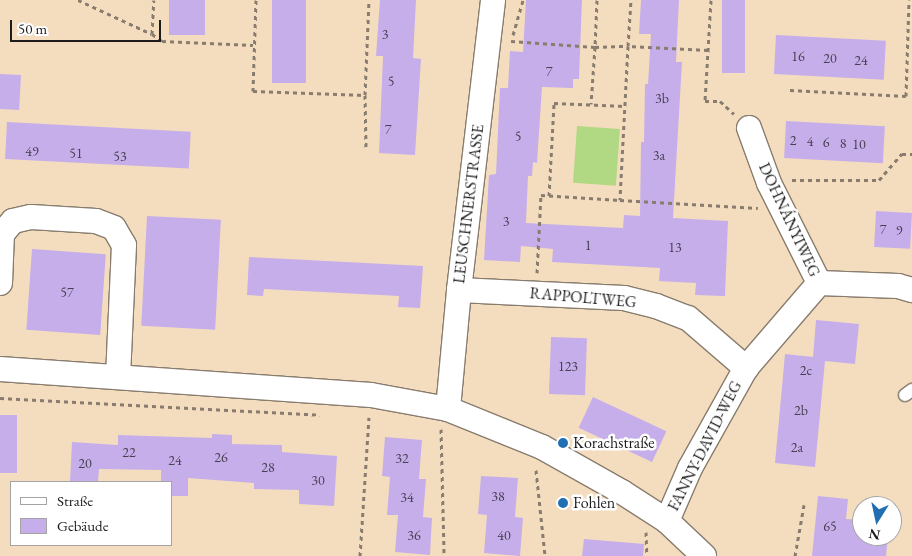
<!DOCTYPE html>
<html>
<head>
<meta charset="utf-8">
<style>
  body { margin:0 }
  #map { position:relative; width:912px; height:556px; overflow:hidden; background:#f4ddbf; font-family:"EB Garamond",serif }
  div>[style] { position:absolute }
  .green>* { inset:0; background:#b1d882; transform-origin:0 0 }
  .building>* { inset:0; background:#c6aeea; transform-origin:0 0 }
  .path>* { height:3px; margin-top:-1.5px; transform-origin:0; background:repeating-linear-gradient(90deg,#887c6e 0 4px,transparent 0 8px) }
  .roads { filter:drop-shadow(1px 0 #887c6e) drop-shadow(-1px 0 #887c6e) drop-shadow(0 1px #887c6e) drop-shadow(0 -1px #887c6e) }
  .service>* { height:12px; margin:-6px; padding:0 6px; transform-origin:6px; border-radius:6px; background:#fff }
  .minor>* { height:24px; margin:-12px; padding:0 12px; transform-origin:12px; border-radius:12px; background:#fff }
  .dots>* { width:14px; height:14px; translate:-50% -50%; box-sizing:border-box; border:2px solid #fff; border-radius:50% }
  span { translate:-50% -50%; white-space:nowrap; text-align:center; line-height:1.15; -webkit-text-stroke:5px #fff; paint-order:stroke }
  .number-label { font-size:14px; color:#464050 }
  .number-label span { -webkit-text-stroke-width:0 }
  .street-label { font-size:16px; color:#1c1c1c }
  .poi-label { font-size:16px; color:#1c1c1c }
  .left { translate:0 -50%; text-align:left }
  .legend { position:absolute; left:10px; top:481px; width:162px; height:65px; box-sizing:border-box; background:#fff; border:1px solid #a4a4a4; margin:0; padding:6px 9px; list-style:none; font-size:15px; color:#1c1c1c }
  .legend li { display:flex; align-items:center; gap:10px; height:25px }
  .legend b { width:25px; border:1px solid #a4a4a4 }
  .north { position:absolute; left:852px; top:496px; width:50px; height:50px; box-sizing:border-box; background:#fff; border:1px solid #a4a4a4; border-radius:50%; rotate:190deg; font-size:14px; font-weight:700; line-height:20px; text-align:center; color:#1c1c1c }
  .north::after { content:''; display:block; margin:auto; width:18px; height:22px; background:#1f6fb2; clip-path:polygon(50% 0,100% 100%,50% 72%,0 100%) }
  .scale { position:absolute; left:10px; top:20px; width:151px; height:22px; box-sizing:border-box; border:2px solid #1c1c1c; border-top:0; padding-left:6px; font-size:15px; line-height:18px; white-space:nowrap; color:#1c1c1c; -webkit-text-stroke:4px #fff; paint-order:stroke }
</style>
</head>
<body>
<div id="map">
  <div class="green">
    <div style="left:577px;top:126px;width:43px;height:57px;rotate:4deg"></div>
  </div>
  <div class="building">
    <div style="left:169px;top:0;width:36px;height:35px"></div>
    <div style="left:272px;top:0;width:34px;height:83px"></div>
    <div style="clip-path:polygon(380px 0,416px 0,413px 58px,421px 59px,415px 155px,379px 153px,383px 56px,376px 56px)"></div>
    <div style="clip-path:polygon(526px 0,582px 0,579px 79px,573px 79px,573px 88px,542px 87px,537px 163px,533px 162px,532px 176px,528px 176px,526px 223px,623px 228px,624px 215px,640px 216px,641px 142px,644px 142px,645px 84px,648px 84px,651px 34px,639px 34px,641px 0,679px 0,676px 62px,682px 62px,673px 218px,728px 221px,725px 296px,695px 295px,696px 283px,659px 281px,660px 268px,552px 262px,553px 249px,521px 246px,520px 262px,484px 260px,489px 175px,496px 174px,500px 88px,508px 88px,510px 51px,523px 52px)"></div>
    <div style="left:722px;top:0;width:23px;height:73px"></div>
    <div style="left:776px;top:35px;width:110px;height:39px;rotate:3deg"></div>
    <div style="left:0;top:74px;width:21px;height:35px;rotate:3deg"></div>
    <div style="left:786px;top:121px;width:99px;height:37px;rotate:3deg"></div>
    <div style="left:7px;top:122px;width:184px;height:37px;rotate:3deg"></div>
    <div style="left:876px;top:211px;width:36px;height:36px;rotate:3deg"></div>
    <div style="left:147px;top:216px;width:74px;height:110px;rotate:3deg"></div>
    <div style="left:32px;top:249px;width:74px;height:81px;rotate:4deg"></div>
    <div style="clip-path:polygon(249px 257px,423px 266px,420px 308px,398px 307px,399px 296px,264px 289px,263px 296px,247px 295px)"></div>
    <div style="clip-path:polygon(816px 320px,859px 324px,855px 364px,825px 361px,815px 467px,775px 463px,785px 354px,813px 357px)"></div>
    <div style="left:551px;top:337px;width:36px;height:57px;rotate:2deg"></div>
    <div style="left:593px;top:397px;width:81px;height:34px;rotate:25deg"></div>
    <div style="left:0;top:415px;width:17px;height:58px"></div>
    <div style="clip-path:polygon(212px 434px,232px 435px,232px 444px,282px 445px,282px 452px,337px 456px,334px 506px,299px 504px,299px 490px,254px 489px,254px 483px,188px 478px,188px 496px,171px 496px,171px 482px,161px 482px,161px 470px,99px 469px,98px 482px,70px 482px,72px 442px,118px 445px,118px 435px,212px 438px)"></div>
    <div style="clip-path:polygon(385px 437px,422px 440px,419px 479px,426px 479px,423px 517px,432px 518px,430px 555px,395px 552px,398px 515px,387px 515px,390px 477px,382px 476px)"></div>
    <div style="clip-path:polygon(481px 476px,518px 478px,515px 517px,523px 518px,520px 556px,484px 553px,487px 515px,478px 514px)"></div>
    <div style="clip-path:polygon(818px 496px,848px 499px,846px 519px,862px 520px,862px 536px,888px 536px,886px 556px,812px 556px)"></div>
    <div style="clip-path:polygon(584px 539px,644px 544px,643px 556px,582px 556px)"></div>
  </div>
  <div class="path">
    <div style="left:78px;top:0;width:81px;rotate:24.7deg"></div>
    <div style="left:152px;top:34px;width:34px;rotate:-87deg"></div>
    <div style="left:256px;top:0;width:91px;rotate:91.9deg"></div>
    <div style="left:253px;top:91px;width:112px;rotate:2deg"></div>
    <div style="left:365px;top:95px;width:53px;rotate:88.9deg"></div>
    <div style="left:597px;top:0;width:47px;rotate:92.4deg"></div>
    <div style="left:595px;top:47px;width:33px;rotate:-2deg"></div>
    <div style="left:628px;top:46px;width:46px;rotate:-86.3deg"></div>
    <div style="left:711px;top:0;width:101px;rotate:93.4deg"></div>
    <div style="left:705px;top:101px;width:15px"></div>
    <div style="left:720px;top:101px;width:19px;rotate:43deg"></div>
    <div style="left:152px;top:34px;width:12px;rotate:35deg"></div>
    <div style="left:162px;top:41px;width:91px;rotate:2.5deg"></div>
    <div style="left:513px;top:35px;width:36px;rotate:-74deg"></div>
    <div style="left:511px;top:41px;width:84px;rotate:4.1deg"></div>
    <div style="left:595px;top:47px;width:57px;rotate:94deg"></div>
    <div style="left:708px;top:50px;width:80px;rotate:-177.1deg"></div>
    <div style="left:628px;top:46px;width:154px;rotate:93deg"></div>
    <div style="left:620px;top:200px;width:138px;rotate:3.3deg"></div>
    <div style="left:790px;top:90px;width:116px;rotate:3deg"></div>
    <div style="left:906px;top:96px;width:96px;rotate:-88.2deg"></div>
    <div style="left:365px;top:95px;width:95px;rotate:-87.6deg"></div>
    <div style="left:792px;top:180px;width:87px"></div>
    <div style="left:879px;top:180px;width:35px;rotate:-49deg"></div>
    <div style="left:902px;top:154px;width:10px"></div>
    <div style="left:549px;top:196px;width:93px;rotate:-86.9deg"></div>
    <div style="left:554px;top:103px;width:71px;rotate:2.4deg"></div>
    <div style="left:537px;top:273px;width:78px;rotate:-87.1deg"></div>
    <div style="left:541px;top:195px;width:79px;rotate:3.6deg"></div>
    <div style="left:0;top:398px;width:320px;rotate:3deg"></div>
    <div style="left:441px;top:429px;width:127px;rotate:88.6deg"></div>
    <div style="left:536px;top:470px;width:86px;rotate:84deg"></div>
    <div style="left:646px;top:532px;width:24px;rotate:88deg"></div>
    <div style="left:360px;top:556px;width:139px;rotate:-86.3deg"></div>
    <div style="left:795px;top:556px;width:52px;rotate:-80deg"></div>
  </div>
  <div class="roads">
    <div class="service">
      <div style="left:905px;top:395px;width:9px;rotate:-36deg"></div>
    </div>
    <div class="minor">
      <div style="left:749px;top:128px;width:59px;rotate:70deg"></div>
      <div style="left:769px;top:183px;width:112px;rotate:63.4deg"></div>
      <div style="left:0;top:283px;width:49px;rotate:-87.7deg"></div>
      <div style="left:2px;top:234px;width:17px;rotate:-50deg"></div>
      <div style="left:13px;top:221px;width:18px;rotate:-13deg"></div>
      <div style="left:31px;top:217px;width:65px;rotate:3.5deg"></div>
      <div style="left:96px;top:221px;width:19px;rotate:21deg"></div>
      <div style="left:114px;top:228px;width:20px;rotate:60deg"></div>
      <div style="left:124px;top:245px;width:132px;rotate:92.6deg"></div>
      <div style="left:459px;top:290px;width:165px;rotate:2.8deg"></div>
      <div style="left:624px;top:298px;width:33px;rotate:14deg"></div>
      <div style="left:656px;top:306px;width:34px;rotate:21deg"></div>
      <div style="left:688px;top:318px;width:77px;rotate:40.8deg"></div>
      <div style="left:0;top:369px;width:372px;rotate:4deg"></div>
      <div style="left:371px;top:395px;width:78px;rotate:10.3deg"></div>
      <div style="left:448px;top:409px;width:101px;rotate:22deg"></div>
      <div style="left:542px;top:447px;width:92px;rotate:29.4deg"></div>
      <div style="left:622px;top:492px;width:54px;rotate:32.8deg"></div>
      <div style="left:667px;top:521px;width:51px;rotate:43.4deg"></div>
      <div style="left:448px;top:409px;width:120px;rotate:-84.7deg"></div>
      <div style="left:459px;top:290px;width:292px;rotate:-83.3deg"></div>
      <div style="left:667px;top:521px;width:58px;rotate:-66.5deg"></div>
      <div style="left:690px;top:468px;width:115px;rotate:-60.8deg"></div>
      <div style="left:746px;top:368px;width:112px;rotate:-49.3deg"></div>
      <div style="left:819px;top:283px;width:79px;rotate:2.2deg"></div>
      <div style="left:898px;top:286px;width:15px;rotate:16deg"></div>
    </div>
  </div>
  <div class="dots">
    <div style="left:563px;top:443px;background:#1f6fb2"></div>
    <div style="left:563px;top:503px;background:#1f6fb2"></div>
  </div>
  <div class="number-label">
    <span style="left:385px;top:34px">3</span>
    <span style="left:798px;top:56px">16</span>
    <span style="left:830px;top:58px">20</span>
    <span style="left:861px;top:60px">24</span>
    <span style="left:549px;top:71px">7</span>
    <span style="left:391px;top:81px">5</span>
    <span style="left:662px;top:98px">3b</span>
    <span style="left:388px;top:129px">7</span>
    <span style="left:518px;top:136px">5</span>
    <span style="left:793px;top:140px">2</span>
    <span style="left:810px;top:141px">4</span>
    <span style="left:826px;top:142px">6</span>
    <span style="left:843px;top:143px">8</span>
    <span style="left:859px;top:144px">10</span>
    <span style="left:32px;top:151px">49</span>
    <span style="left:76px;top:153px">51</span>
    <span style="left:659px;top:155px">3a</span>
    <span style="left:120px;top:156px">53</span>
    <span style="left:506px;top:221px">3</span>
    <span style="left:883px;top:229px">7</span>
    <span style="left:899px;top:230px">9</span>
    <span style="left:588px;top:245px">1</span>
    <span style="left:675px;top:247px">13</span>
    <span style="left:67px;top:292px">57</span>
    <span style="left:568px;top:366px">123</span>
    <span style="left:806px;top:370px">2c</span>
    <span style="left:801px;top:410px">2b</span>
    <span style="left:797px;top:447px">2a</span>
    <span style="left:129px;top:452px">22</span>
    <span style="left:221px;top:457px">26</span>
    <span style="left:402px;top:458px">32</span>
    <span style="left:175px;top:460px">24</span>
    <span style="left:85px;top:463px">20</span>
    <span style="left:268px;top:467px">28</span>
    <span style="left:318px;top:480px">30</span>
    <span style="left:498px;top:496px">38</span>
    <span style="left:407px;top:497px">34</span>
    <span style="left:830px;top:526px">65</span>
    <span style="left:414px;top:535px">36</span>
    <span style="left:504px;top:535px">40</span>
  </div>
  <div class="street-label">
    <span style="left:469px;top:204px;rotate:-83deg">LEUSCHNERSTRASSE</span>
    <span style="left:789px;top:220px;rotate:65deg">DOHNÁNYIWEG</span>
    <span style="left:583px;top:298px;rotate:5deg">RAPPOLTWEG</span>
    <span style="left:705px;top:446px;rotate:-63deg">FANNY-DAVID-WEG</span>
  </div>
  <div class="poi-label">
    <span class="left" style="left:573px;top:443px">Korachstraße</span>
    <span class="left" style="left:573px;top:503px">Fohlen</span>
  </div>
  <ul class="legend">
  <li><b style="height:6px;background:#fff"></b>Straße</li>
  <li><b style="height:14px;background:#c6aeea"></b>Gebäude</li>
  </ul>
  <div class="north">N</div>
  <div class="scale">50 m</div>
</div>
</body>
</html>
